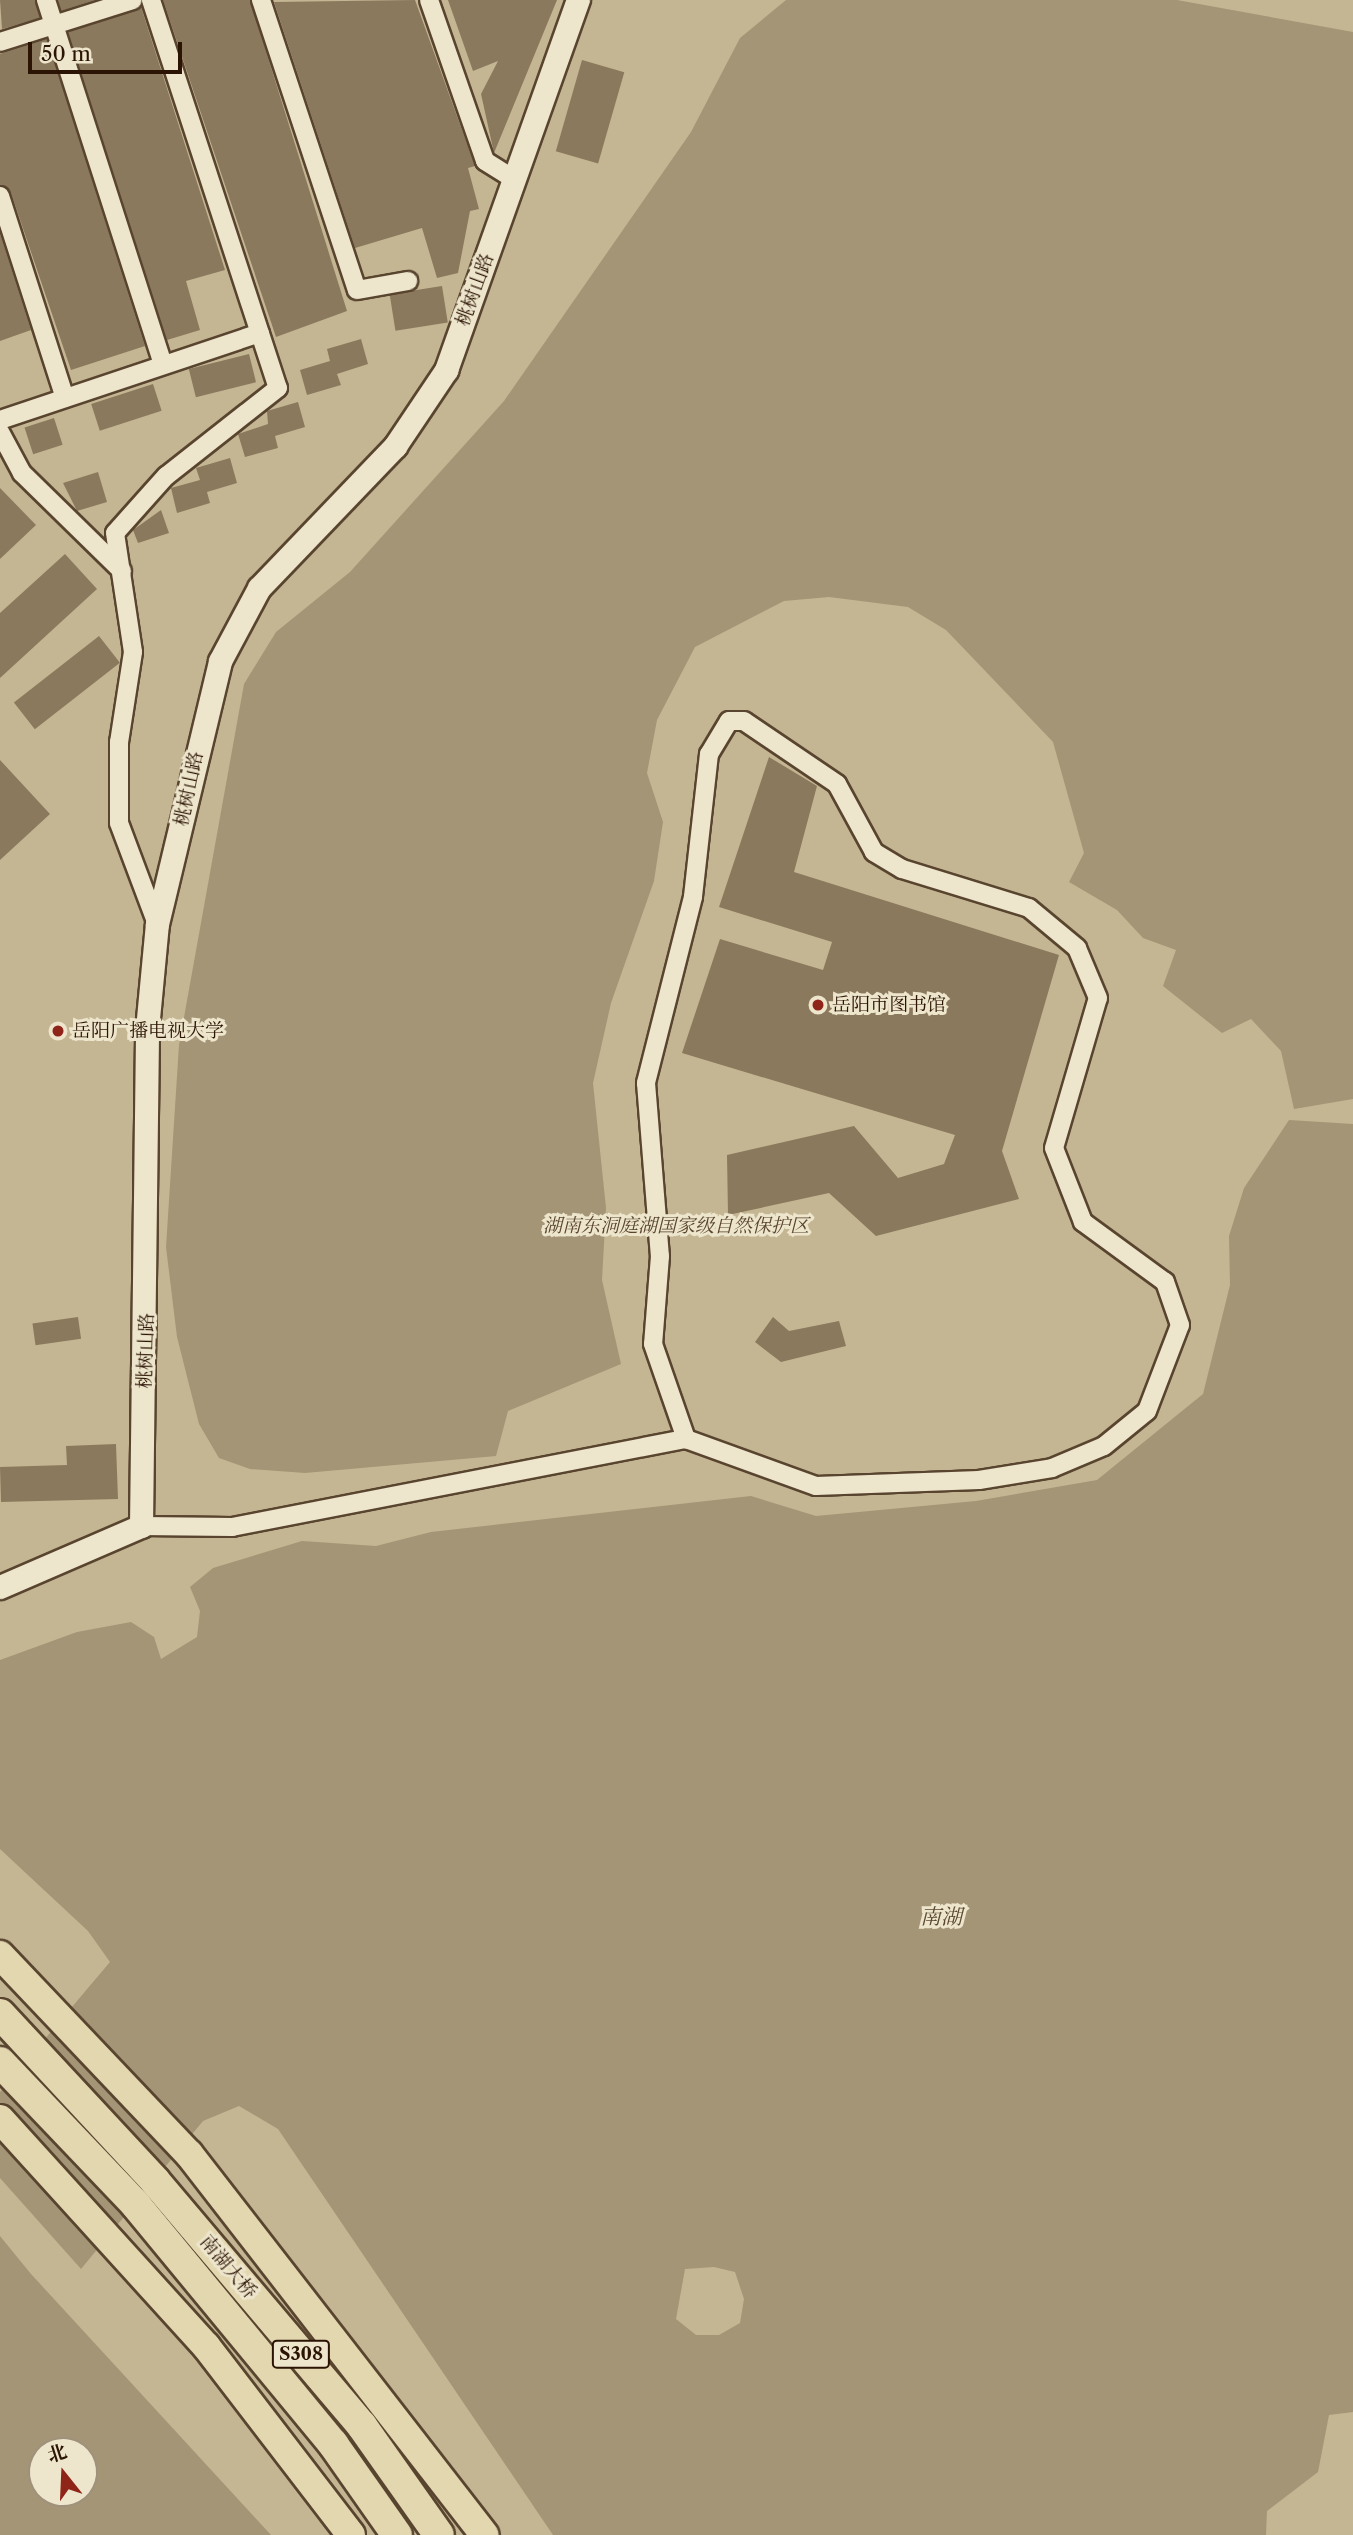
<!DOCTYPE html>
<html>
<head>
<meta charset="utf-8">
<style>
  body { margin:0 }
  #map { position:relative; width:1353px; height:2535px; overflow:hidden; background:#e3d7b0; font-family:"Libre Caslon Text","Noto Serif SC",serif }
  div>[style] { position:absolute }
  .green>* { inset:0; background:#c4b693 }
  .water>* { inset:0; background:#a49576 }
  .building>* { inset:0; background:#8b795d; transform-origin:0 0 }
  .roads { filter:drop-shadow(2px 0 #59452f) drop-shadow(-2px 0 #59452f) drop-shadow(0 2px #59452f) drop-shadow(0 -2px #59452f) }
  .minor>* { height:18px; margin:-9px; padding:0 9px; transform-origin:9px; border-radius:9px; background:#ede5cc }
  .tertiary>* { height:23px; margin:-11.5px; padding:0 11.5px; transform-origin:11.5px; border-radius:11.5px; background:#ede5cc }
  .primary>* { height:28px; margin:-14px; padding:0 14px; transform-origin:14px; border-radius:14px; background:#e3d7b0 }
  .trunk>* { height:30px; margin:-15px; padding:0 15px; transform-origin:15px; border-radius:15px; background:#e3d7b0 }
  .dots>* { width:19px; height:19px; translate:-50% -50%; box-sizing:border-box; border:4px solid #ede5cc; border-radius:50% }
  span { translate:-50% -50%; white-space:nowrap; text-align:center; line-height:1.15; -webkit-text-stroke:6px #ede5cc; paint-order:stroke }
  .shield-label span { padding:2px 5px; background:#ede5cc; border:2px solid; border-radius:5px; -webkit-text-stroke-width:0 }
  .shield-label { font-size:18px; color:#2b1404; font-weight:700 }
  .street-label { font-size:19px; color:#2b1404 }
  .poi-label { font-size:19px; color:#2b1404 }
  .left { translate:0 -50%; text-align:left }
  .park-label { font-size:19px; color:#59452f; font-style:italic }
  .water-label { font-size:21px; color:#5b4832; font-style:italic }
  .north { position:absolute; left:28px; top:2437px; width:70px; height:70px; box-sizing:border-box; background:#ede5cc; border:2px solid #9f917c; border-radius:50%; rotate:342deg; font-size:19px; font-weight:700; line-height:28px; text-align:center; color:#2b1404 }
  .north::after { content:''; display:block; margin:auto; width:24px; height:32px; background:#8f2418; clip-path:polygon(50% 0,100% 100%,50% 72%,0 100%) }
  .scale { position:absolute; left:28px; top:42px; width:154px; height:32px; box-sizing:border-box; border:4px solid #2b1404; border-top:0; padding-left:9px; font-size:21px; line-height:24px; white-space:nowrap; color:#2b1404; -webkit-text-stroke:5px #ede5cc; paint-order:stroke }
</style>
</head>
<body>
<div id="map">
  <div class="green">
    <div style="clip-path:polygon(evenodd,0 0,1353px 0,1353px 2535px,0 2535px,0 0,42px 2451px,84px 2451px,84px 2493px,42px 2493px,42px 2451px)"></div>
  </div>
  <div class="water">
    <div style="clip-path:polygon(786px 0,1177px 0,1353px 32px,1353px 1099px,1294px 1109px,1281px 1051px,1251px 1019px,1222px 1033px,1163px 986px,1176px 950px,1143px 938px,1117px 910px,1069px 882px,1084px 853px,1053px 742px,946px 630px,908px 607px,829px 597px,784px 601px,695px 647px,657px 720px,647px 773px,663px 822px,654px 881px,611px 1003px,593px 1083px,606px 1208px,602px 1280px,621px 1364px,508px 1411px,496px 1456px,305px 1473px,250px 1469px,219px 1458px,199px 1424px,177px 1337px,166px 1247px,179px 1045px,244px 684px,276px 632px,350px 572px,504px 401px,691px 132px,740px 38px)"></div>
    <div style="clip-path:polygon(evenodd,1289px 1120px,1353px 1124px,1353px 2412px,1329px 2415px,1318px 2472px,1267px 2511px,1266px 2535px,553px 2535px,278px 2129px,239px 2106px,203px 2121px,81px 2269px,0 2178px,0 2092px,110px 1962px,88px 1931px,0 1849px,0 1660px,77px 1632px,131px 1622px,154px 1637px,161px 1659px,197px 1637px,200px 1611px,190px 1587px,213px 1568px,302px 1541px,376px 1546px,431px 1532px,751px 1496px,816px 1516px,976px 1501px,1097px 1480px,1203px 1394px,1230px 1285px,1229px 1236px,1244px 1188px,1289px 1120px,714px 2267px,735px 2272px,744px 2299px,740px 2323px,719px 2335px,696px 2335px,676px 2319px,685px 2269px,714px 2267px)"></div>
    <div style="clip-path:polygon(evenodd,0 2236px,31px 2274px,271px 2535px,0 2535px,0 2236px,42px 2451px,84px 2451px,84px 2493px,42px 2493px,42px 2451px)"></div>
  </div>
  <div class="building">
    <div style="clip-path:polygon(0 0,35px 0,40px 18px,2px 29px)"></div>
    <div style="clip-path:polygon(58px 0,95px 0,61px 11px)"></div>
    <div style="clip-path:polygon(163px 0,250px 0,347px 311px,276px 337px)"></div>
    <div style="clip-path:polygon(415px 0,475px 166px,468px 168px,479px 209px,470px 211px,458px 273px,437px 278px,422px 228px,355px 248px,274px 2px)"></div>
    <div style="clip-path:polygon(448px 0,557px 0,494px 153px,481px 94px,498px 61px,473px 71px)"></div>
    <div style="clip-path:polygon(141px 7px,225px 270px,186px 281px,200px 330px,167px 340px,68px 32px)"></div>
    <div style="clip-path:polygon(47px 39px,145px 346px,71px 370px,11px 193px,0 185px,0 54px)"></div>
    <div style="left:582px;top:60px;width:44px;height:95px;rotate:16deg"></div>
    <div style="clip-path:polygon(0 233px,31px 330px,0 341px)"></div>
    <div style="left:442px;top:286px;width:37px;height:53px;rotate:81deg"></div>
    <div style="clip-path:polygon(361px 339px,368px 364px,337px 374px,341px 385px,307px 395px,300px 370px,330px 361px,327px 349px)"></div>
    <div style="left:249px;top:354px;width:29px;height:62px;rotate:76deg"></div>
    <div style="left:153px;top:384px;width:28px;height:65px;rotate:72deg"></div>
    <div style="clip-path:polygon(298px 402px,305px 427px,275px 436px,278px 448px,245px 457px,238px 434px,268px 424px,267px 411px)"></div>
    <div style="left:54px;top:418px;width:28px;height:31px;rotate:72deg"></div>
    <div style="clip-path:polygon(230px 458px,237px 483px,207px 492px,210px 503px,177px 513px,171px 488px,200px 480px,196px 468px)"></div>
    <div style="clip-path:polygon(98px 472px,107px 502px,77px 511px,63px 483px)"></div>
    <div style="clip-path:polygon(0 488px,36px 525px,0 559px)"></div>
    <div style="clip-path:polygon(161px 510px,169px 533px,138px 543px,133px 530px)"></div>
    <div style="clip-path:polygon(65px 554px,97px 589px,0 678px,0 613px)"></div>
    <div style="left:99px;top:636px;width:34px;height:108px;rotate:52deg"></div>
    <div style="clip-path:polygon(769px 757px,817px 786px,794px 872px,1059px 955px,1002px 1151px,1019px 1199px,876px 1236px,829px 1193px,728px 1215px,727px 1155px,854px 1126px,898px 1178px,944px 1164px,955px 1135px,682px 1053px,720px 939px,823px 970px,832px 942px,719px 907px)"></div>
    <div style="clip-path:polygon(0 760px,50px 814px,0 860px)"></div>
    <div style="left:78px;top:1317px;width:22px;height:46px;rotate:82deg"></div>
    <div style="clip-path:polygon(773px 1317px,789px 1331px,839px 1321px,846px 1346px,781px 1362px,755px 1342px)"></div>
    <div style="clip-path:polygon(116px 1444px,118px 1499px,1px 1502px,0 1467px,67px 1465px,66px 1446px)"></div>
  </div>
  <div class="roads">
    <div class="minor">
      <div style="left:46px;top:0;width:383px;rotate:72.2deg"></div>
      <div style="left:151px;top:0;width:408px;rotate:71.9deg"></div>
      <div style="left:278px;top:388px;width:142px;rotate:141.8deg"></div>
      <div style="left:166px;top:476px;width:76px;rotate:131.8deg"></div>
      <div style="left:115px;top:533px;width:120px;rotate:81.4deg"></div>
      <div style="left:133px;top:652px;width:91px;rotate:98.8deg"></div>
      <div style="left:119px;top:742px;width:81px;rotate:90deg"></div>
      <div style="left:119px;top:823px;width:108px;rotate:69.4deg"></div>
      <div style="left:261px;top:0;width:305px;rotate:71.7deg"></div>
      <div style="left:357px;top:290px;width:52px;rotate:-10deg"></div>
      <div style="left:429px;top:0;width:170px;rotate:70.8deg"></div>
      <div style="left:485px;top:161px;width:36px;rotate:32deg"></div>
      <div style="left:0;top:42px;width:139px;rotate:-17.5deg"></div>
      <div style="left:0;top:196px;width:212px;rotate:72.2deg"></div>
      <div style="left:0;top:420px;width:274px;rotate:-18.5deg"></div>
      <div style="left:0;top:432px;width:47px;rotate:61.8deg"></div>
      <div style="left:22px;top:473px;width:140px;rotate:44.4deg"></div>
      <div style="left:141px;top:1526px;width:91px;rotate:0.6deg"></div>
      <div style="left:232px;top:1527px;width:462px;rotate:-11deg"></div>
      <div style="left:686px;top:1439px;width:138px;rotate:19.9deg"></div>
      <div style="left:816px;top:1486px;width:163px;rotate:-2.1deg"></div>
      <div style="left:979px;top:1480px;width:74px;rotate:-9.3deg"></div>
      <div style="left:1052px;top:1468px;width:56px;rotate:-22.9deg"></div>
      <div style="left:1104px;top:1446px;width:55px;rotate:-39.1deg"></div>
      <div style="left:1147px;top:1411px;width:92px;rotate:-69deg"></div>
      <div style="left:1180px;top:1325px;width:46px;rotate:-109.2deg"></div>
      <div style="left:1165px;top:1282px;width:102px;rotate:-143.8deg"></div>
      <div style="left:1083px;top:1222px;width:79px;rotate:-111.4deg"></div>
      <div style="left:1054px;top:1148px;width:156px;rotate:-73.7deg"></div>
      <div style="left:1098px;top:998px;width:54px;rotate:-112.8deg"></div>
      <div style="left:1077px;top:948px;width:62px;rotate:-140.2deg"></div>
      <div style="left:1029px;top:908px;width:133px;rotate:-162.9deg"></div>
      <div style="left:902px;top:869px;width:33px;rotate:-149deg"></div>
      <div style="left:874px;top:852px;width:77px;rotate:-118.6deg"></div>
      <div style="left:837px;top:784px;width:112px;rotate:-145.9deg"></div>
      <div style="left:744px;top:721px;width:15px;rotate:180deg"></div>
      <div style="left:729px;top:721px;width:39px;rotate:121deg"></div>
      <div style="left:709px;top:754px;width:144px;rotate:96.4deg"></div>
      <div style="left:693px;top:897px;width:192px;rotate:104.2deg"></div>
      <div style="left:646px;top:1083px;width:174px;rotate:85.4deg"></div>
      <div style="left:660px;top:1256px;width:88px;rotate:94.5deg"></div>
      <div style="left:653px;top:1344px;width:101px;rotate:70.8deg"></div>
    </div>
    <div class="tertiary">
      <div style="left:0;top:1587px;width:154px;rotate:-23.4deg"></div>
      <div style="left:141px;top:1526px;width:497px;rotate:-89.3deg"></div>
      <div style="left:147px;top:1029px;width:105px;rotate:-84.6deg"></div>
      <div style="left:157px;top:924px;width:270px;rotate:-76.5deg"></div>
      <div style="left:220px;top:661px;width:83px;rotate:-61.9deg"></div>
      <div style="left:259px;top:588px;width:197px;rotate:-46.2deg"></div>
      <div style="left:395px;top:446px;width:92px;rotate:-56.1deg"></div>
      <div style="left:446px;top:370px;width:393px;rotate:-70.4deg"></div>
    </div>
    <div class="primary">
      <div style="left:0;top:1955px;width:274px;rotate:46.5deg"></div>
      <div style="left:189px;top:2154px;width:482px;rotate:52.2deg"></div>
      <div style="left:0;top:2119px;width:307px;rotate:47.8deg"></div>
      <div style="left:206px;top:2346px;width:238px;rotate:52.5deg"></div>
    </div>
    <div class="trunk">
      <div style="left:0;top:2014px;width:228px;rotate:47.1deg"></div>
      <div style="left:155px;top:2181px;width:321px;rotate:49.8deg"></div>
      <div style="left:362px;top:2426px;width:133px;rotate:54.8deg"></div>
      <div style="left:0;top:2062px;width:197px;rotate:46.4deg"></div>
      <div style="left:136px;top:2205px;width:310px;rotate:50.5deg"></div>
      <div style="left:333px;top:2444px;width:111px;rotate:54.9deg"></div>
    </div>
  </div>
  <div class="dots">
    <div style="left:818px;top:1005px;background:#8f2418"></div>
    <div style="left:58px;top:1031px;background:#8f2418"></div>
  </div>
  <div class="shield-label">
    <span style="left:301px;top:2354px">S308</span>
  </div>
  <div class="street-label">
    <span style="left:475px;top:290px;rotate:-70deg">桃树山路</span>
    <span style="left:189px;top:789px;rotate:-78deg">桃树山路</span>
    <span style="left:146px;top:1351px;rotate:-88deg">桃树山路</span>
    <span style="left:228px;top:2267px;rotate:50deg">南湖大桥</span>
  </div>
  <div class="poi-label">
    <span class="left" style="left:832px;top:1005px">岳阳市图书馆</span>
    <span class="left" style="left:72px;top:1031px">岳阳广播电视大学</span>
  </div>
  <div class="park-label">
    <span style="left:676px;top:1226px">湖南东洞庭湖国家级自然保护区</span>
  </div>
  <div class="water-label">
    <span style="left:941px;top:1917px">南湖</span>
  </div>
  <div class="north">北</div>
  <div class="scale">50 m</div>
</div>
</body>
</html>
